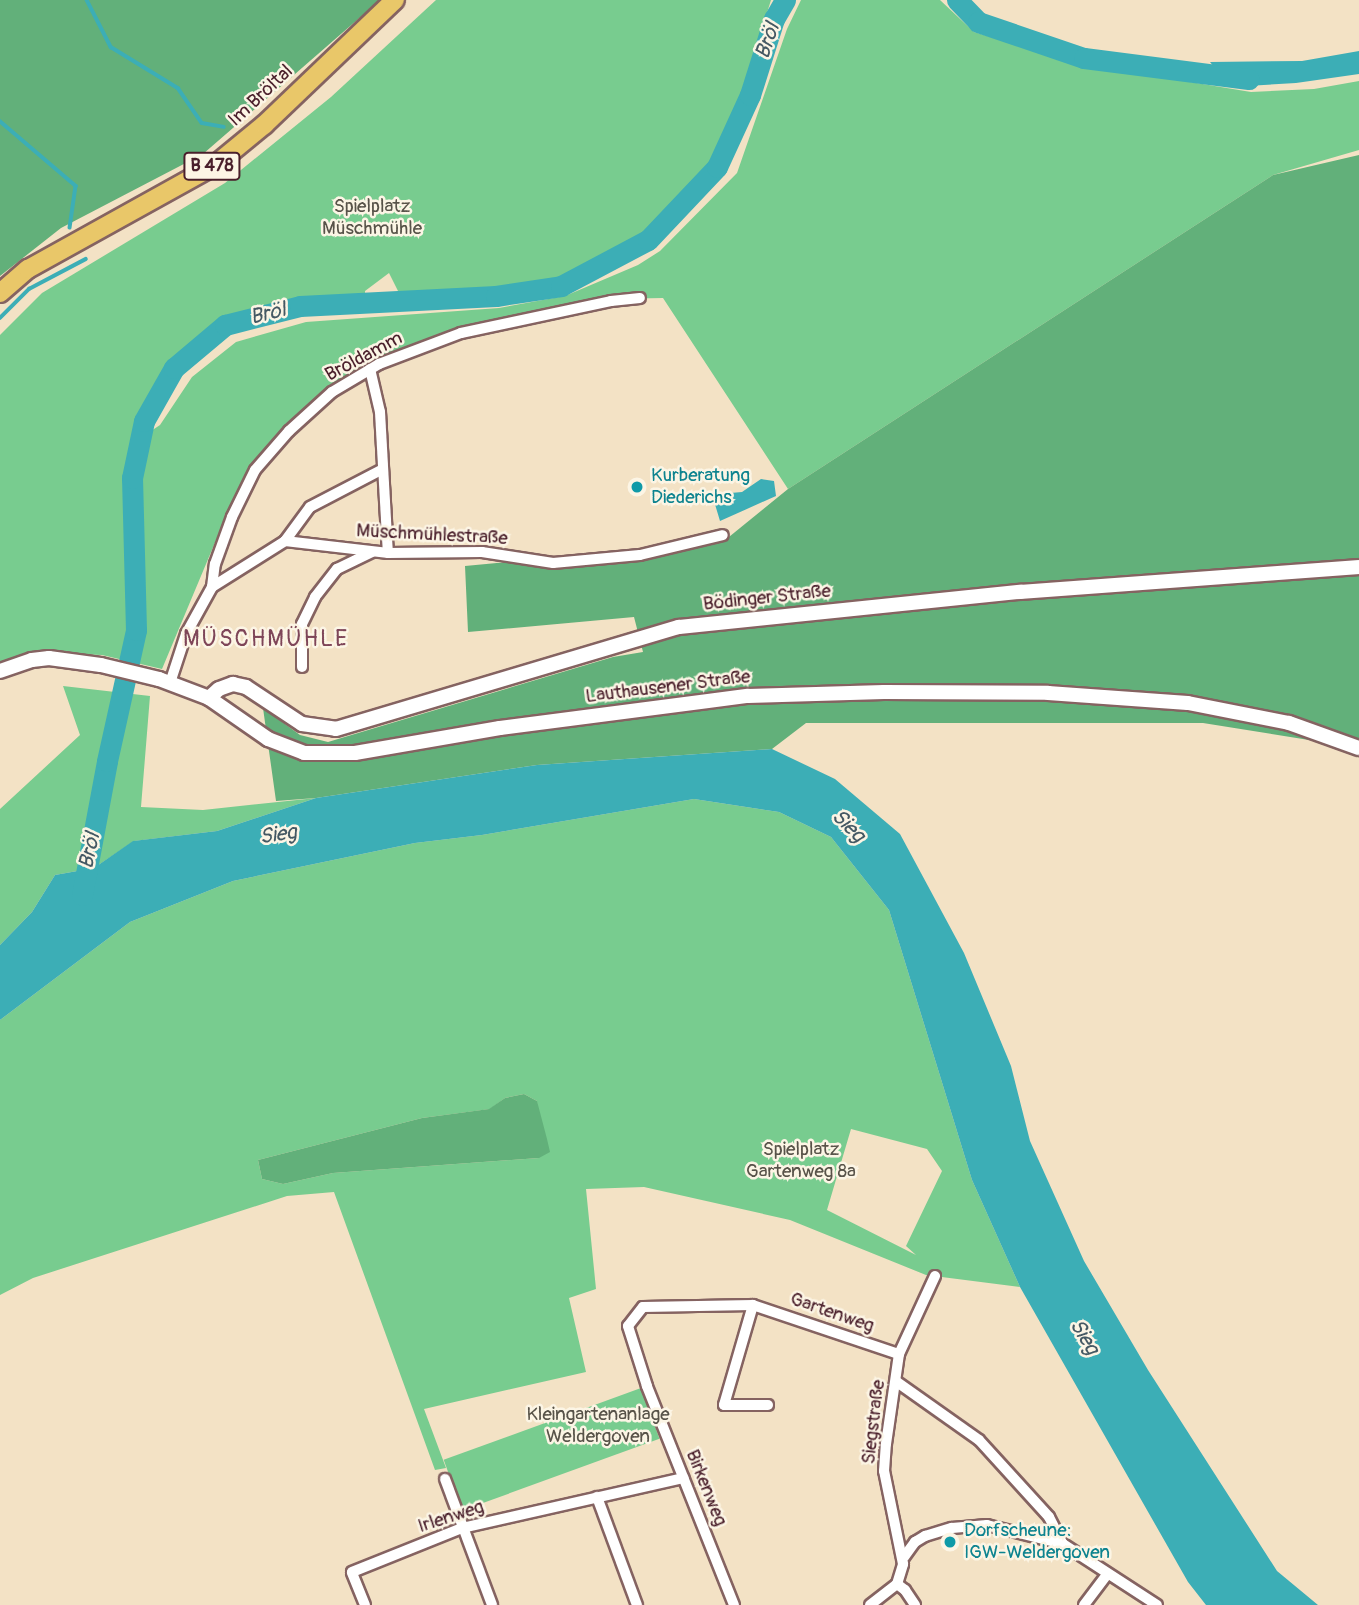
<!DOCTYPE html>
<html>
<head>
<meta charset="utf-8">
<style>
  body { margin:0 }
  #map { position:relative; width:1359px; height:1605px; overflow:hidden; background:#f3e2c5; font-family:Pangolin,sans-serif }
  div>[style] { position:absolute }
  .green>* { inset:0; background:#78cc8f; transform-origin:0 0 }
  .forest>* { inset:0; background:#62b07a }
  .water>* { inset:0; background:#3caeb6 }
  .stream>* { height:3.5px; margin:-1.75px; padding:0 1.75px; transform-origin:1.75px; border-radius:1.75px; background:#3caeb6 }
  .river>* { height:21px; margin:-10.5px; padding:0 10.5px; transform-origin:10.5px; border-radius:10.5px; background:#3caeb6 }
  .roads { filter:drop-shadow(2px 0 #856361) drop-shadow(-2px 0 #856361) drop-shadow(0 2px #856361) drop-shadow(0 -2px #856361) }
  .minor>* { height:10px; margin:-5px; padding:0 5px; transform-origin:5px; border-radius:5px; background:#fff }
  .tertiary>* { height:14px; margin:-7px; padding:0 7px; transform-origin:7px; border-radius:7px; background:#fff }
  .primary>* { height:18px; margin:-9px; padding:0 9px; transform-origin:9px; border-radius:9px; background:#e9c769 }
  .dots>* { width:19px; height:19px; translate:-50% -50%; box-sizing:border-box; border:4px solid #fcf5e5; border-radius:50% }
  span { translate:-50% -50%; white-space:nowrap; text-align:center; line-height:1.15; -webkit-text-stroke:5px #fcf5e5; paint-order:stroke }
  .shield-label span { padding:2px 5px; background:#fcf5e5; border:2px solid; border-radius:5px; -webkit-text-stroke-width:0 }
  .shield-label { font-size:18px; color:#4a1f2b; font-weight:700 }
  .street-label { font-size:19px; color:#4a1f2b }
  .park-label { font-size:19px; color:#585349 }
  .culture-label { font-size:19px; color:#0d838f }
  .left { translate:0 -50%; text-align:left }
  .water-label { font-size:21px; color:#445863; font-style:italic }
  .quarter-label { font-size:23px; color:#7e4558; letter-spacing:2px }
</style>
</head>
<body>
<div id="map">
  <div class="green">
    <div style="clip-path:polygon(436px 0,771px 0,741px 96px,711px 164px,648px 234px,561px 282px,400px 295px,389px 273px,365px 291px,365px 298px,302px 301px,224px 322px,169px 364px,139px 419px,130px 445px,160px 425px,192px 377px,236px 342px,306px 322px,499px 308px,565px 296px,638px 265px,660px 251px,737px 173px,787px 29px,801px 0,940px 0,974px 32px,1081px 64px,1251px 92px,1314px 89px,1359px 81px,1359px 150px,1273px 175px,788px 489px,663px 298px,610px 299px,502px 319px,437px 336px,380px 360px,331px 389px,251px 469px,232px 502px,162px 669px,102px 655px,42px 653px,0 666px,0 335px,42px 293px,225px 183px,331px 97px)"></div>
    <div style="clip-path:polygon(63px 686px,150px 696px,141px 807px,203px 810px,316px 798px,217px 831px,134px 841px,94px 868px,55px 875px,32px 912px,0 945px,0 809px,80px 735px)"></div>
    <div style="clip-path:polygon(evenodd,694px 799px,779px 812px,831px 837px,889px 910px,972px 1180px,1020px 1287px,926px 1275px,790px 1220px,644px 1187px,586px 1189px,596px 1289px,569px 1298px,586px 1372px,424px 1409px,446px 1468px,435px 1470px,334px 1192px,287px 1196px,33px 1278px,0 1295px,0 1020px,130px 922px,233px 881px,415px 843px,482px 835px,694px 799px,524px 1094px,537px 1101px,539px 1158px,333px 1173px,283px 1184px,262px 1179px,258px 1160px,422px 1118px,490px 1109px,505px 1098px,524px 1094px,694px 799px,851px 1129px,927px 1149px,942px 1171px,906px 1246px,916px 1255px,827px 1210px,851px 1129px)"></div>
    <div style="left:641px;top:1388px;width:54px;height:210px;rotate:70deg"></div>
  </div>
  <div class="forest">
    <div style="clip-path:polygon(0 0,380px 0,203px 154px,61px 228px,0 276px)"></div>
    <div style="clip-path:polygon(1359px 155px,1359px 748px,1203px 723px,806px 723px,772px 749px,537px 765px,316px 798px,276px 801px,263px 708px,300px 735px,328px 742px,613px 657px,643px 652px,634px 617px,468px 632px,465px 566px,724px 541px,788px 489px,1273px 175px)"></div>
    <div style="clip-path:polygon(524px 1094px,537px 1101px,547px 1139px,550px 1152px,539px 1158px,333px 1173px,283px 1184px,262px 1179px,258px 1160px,422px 1118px,489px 1109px,505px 1098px)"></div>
  </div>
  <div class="water">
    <div style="clip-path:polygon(1359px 51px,1359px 74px,1296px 83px,1230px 87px,1210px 62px,1302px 61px)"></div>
    <div style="clip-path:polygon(761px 479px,774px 481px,776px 496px,720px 521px,714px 501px,719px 494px,742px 492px)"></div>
    <div style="clip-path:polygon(772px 749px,835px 779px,900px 834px,964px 953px,1011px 1066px,1030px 1141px,1084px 1261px,1148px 1370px,1277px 1571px,1318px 1605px,1206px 1605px,1188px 1582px,1020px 1287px,972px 1180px,889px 910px,831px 837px,779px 812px,694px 799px,482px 835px,415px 843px,233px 881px,130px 922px,0 1020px,0 945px,32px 912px,55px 875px,94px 868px,133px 841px,217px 831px,316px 798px,537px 765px)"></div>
  </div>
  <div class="stream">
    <div style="left:87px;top:0;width:53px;rotate:62.9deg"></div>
    <div style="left:111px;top:47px;width:79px;rotate:31.5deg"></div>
    <div style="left:178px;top:88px;width:42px;rotate:55.6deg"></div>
    <div style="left:202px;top:123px;width:22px;rotate:10deg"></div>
    <div style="left:0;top:121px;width:100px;rotate:40.5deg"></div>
    <div style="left:76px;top:186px;width:42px;rotate:98.1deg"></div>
    <div style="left:0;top:318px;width:41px;rotate:-45deg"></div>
    <div style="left:29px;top:289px;width:64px;rotate:-27.8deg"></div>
  </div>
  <div class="river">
    <div style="left:957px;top:0;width:30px;rotate:46deg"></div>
    <div style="left:978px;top:22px;width:112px;rotate:18.8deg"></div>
    <div style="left:1084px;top:58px;width:166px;rotate:7.3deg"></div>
    <div style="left:82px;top:895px;width:136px;rotate:-79.4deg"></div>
    <div style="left:107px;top:761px;width:134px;rotate:-77.5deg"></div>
    <div style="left:136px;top:630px;width:152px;rotate:-91.5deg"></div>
    <div style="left:132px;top:478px;width:58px;rotate:-78.1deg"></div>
    <div style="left:144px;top:421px;width:61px;rotate:-60.5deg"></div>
    <div style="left:174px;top:368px;width:67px;rotate:-40.1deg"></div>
    <div style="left:225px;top:325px;width:77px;rotate:-14.2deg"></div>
    <div style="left:300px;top:306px;width:196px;rotate:-2.9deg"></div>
    <div style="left:496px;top:296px;width:66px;rotate:-8.7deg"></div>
    <div style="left:561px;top:286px;width:98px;rotate:-27.9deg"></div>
    <div style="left:648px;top:240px;width:100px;rotate:-46.6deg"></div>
    <div style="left:717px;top:167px;width:79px;rotate:-65.4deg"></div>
    <div style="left:750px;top:95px;width:80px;rotate:-72.5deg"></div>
    <div style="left:774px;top:19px;width:22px;rotate:-60deg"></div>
  </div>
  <div class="roads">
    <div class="minor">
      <div style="left:370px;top:369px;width:44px;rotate:76.9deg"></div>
      <div style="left:380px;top:412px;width:141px;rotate:86.8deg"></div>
      <div style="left:285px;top:541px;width:42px;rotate:-53.7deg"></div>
      <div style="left:310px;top:507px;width:82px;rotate:-27.5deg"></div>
      <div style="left:212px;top:587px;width:23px;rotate:-83deg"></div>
      <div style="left:215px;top:564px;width:50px;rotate:-70.1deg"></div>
      <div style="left:232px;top:517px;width:52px;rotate:-63.9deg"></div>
      <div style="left:255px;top:470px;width:52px;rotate:-48.9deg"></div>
      <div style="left:289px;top:431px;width:58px;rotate:-42.2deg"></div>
      <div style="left:332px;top:392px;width:55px;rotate:-30.8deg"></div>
      <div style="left:379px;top:364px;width:88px;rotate:-20.7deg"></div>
      <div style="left:461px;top:333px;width:153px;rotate:-12deg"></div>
      <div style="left:611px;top:301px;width:29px;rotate:-6deg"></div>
      <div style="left:302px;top:667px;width:43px;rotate:-90deg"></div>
      <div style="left:302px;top:624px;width:30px;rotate:-64deg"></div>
      <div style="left:315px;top:597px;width:36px;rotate:-52deg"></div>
      <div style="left:337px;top:569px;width:39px;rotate:-26deg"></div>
      <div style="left:170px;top:683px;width:52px;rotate:-71.9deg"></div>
      <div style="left:186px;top:634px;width:54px;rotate:-61deg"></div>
      <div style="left:212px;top:587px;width:86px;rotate:-32.2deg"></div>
      <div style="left:285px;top:541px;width:104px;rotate:6.6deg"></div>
      <div style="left:388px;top:553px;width:94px;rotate:-0.6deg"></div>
      <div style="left:482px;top:552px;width:72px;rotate:8.8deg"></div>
      <div style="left:553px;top:563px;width:87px;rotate:-5.3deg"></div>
      <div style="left:640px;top:555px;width:85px;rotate:-13.5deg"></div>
      <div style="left:753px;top:1305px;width:104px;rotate:106.2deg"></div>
      <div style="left:724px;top:1405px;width:44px"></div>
      <div style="left:897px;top:1382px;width:100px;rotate:35.3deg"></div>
      <div style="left:979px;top:1440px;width:104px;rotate:47.7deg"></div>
      <div style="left:1049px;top:1517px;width:30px;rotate:63deg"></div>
      <div style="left:445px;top:1479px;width:134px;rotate:69.5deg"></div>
      <div style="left:597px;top:1497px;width:115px;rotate:69.7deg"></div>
      <div style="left:904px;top:1557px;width:19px;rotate:-54deg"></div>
      <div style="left:915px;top:1542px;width:12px;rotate:-31deg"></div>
      <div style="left:925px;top:1536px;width:28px;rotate:-17deg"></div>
      <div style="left:952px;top:1528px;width:35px;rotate:-5deg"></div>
      <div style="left:987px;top:1525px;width:78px;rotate:14deg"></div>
      <div style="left:1063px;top:1544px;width:112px;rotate:33deg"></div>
      <div style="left:897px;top:1584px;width:10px;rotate:37deg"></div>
      <div style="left:905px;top:1590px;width:18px;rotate:56deg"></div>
      <div style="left:365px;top:1605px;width:35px;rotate:-112deg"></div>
      <div style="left:352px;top:1572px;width:118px;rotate:-21.8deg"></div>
      <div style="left:462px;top:1528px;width:227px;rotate:-12.7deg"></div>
      <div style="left:734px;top:1605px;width:236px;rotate:-111.7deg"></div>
      <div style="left:647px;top:1386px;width:63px;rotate:-107.6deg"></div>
      <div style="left:628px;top:1326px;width:24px;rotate:-52deg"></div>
      <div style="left:643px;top:1307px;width:110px;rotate:-1deg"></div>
      <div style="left:753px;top:1305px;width:154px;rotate:18.6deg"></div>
      <div style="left:870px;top:1605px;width:34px;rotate:-38deg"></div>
      <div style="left:897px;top:1584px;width:21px;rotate:-73deg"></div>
      <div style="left:903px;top:1564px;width:95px;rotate:-101.5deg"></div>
      <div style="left:884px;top:1471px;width:27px;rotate:-86deg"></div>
      <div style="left:886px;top:1444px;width:91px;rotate:-81.8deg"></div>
      <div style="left:899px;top:1354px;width:86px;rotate:-65.2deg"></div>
      <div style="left:1084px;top:1605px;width:38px;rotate:-53deg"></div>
    </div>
    <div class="tertiary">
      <div style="left:0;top:671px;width:34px;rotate:-19deg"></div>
      <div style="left:32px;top:660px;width:17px;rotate:-7deg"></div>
      <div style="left:49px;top:658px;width:52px;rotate:7.7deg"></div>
      <div style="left:101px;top:665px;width:60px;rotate:13.6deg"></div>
      <div style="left:159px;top:679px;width:53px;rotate:20.8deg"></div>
      <div style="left:209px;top:698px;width:72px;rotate:34.8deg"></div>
      <div style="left:268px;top:739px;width:39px;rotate:21deg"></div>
      <div style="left:304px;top:753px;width:51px"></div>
      <div style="left:355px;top:753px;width:147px;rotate:-9.8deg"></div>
      <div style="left:500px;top:728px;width:250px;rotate:-7.4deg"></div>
      <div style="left:748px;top:696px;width:136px;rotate:-1.7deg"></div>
      <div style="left:884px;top:692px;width:164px;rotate:0.3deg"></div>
      <div style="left:1048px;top:693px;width:140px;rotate:4.1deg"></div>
      <div style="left:1188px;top:703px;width:103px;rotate:11.2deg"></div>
      <div style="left:1289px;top:723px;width:74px;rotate:19.7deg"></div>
      <div style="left:209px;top:698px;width:13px;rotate:-42deg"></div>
      <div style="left:219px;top:689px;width:15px;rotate:-20deg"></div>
      <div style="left:233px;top:684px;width:13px;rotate:13deg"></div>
      <div style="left:246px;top:687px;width:67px;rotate:33.5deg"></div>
      <div style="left:302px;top:724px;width:34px;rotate:8deg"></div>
      <div style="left:336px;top:729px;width:358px;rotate:-16.6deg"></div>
      <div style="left:679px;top:627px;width:343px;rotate:-5.9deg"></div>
      <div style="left:1020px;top:592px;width:340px;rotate:-4.2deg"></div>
    </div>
    <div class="primary">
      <div style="left:0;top:293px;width:37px;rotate:-41deg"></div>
      <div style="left:28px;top:269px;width:213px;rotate:-29deg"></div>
      <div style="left:214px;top:166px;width:65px;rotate:-39.4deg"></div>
      <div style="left:264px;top:125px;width:181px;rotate:-43.7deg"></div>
    </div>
  </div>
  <div class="dots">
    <div style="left:637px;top:487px;background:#0f9aa8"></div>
    <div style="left:950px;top:1542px;background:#0f9aa8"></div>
  </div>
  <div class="shield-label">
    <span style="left:212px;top:166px">B 478</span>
  </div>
  <div class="street-label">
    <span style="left:261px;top:96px;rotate:-43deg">Im Bröltal</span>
    <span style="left:364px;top:357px;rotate:-28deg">Bröldamm</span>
    <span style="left:432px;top:535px;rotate:3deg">Müschmühlestraße</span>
    <span style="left:767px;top:598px;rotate:-6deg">Bödinger Straße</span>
    <span style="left:668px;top:687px;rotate:-7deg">Lauthausener Straße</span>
    <span style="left:832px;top:1313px;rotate:19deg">Gartenweg</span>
    <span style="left:874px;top:1422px;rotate:-83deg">Siegstraße</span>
    <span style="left:706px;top:1488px;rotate:68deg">Birkenweg</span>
    <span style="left:451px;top:1517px;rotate:-18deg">Irlenweg</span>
  </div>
  <div class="park-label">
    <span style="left:372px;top:218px">Spielplatz<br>Müschmühle</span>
    <span style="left:801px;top:1161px">Spielplatz<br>Gartenweg 8a</span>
    <span style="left:598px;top:1426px">Kleingartenanlage<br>Weldergoven</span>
  </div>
  <div class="culture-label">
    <span class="left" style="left:651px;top:487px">Kurberatung<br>Diederichs</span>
    <span class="left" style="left:964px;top:1542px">Dorfscheune:<br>IGW-Weldergoven</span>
  </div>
  <div class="water-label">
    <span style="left:768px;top:41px;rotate:-71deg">Bröl</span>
    <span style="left:268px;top:314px;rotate:-14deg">Bröl</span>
    <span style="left:848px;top:826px;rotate:45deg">Sieg</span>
    <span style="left:278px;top:835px;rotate:-8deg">Sieg</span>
    <span style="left:90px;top:851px;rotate:-78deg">Bröl</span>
    <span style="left:1084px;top:1337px;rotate:59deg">Sieg</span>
  </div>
  <div class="quarter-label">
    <span style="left:266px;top:639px">MÜSCHMÜHLE</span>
  </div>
</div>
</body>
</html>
